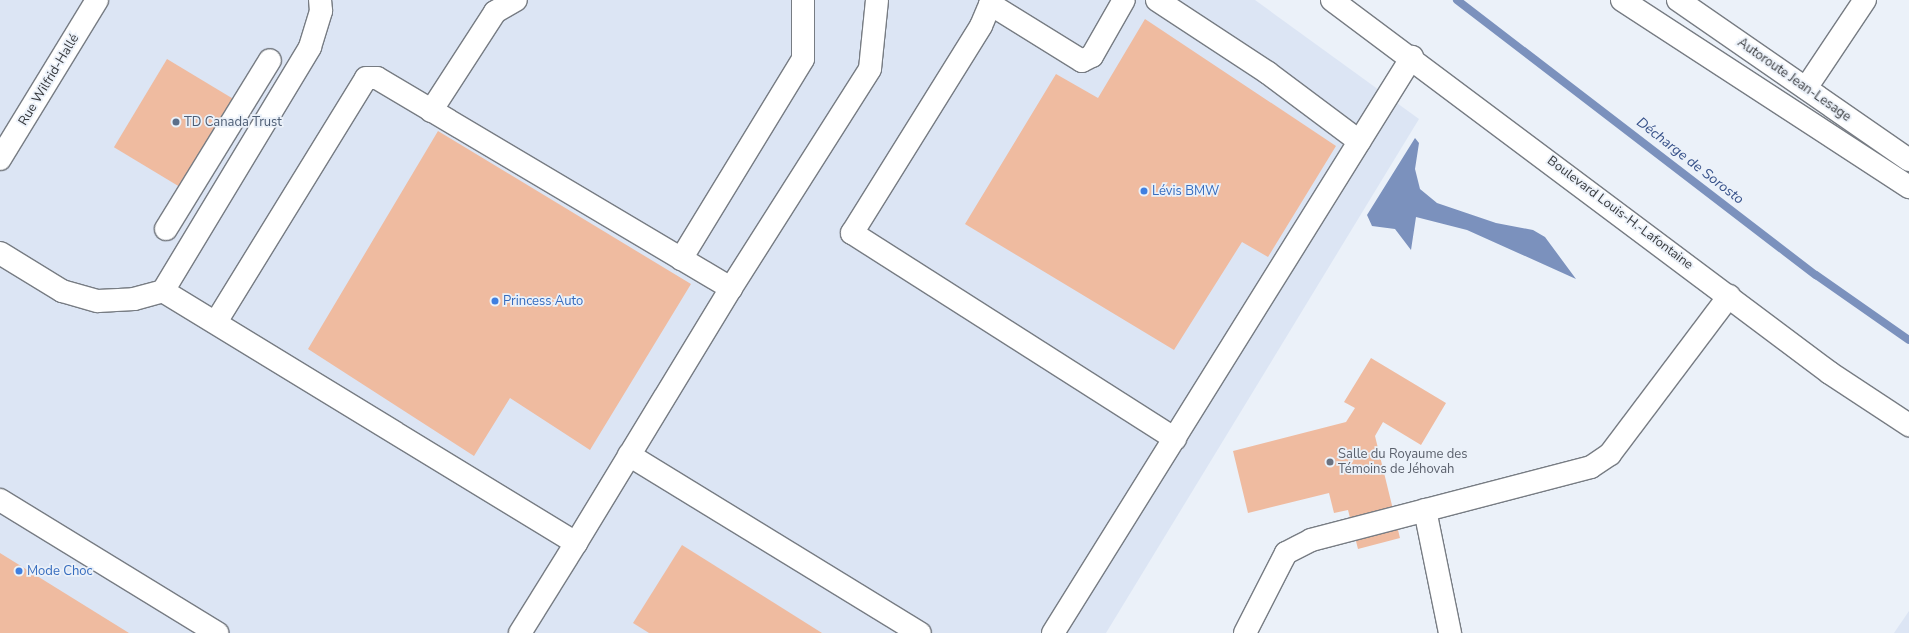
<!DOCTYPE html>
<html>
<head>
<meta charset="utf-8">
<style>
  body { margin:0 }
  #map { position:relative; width:1909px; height:633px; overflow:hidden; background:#ebf1f9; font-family:"Nunito Sans",sans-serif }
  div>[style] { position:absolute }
  .built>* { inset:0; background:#dce5f4 }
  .water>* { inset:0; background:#7b91bd }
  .stream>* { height:8px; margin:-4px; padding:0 4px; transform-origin:4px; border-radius:4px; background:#7b91bd }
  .building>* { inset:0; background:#efbba0; transform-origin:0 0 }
  .roads { filter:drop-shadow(1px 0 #777c83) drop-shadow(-1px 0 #777c83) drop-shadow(0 1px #777c83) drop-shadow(0 -1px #777c83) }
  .minor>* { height:22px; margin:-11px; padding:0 11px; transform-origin:11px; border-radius:11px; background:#fff }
  .highway>* { height:22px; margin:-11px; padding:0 11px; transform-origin:11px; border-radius:11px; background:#fff }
  .dots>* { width:11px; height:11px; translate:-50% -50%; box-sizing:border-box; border:2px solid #ebf1f9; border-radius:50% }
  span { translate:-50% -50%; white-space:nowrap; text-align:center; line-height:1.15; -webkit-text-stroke:3.5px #ebf1f9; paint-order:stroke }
  .street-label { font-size:13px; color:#37393c }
  .service-label { font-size:13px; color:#4e5e75 }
  .left { translate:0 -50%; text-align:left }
  .shop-label { font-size:13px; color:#366cbe }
  .worship-label { font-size:13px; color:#5b616d }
  .water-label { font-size:14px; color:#344f88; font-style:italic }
</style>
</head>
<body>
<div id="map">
  <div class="built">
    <div style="clip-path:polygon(0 0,1255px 0,1419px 119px,1106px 633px,0 633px)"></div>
    <div style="clip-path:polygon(1909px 611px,1909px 633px,1894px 633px)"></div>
  </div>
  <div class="water">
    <div style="clip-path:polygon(1415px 138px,1419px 143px,1415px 169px,1420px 189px,1437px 203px,1496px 223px,1533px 230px,1545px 237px,1576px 279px,1467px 230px,1416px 217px,1411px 250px,1395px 229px,1372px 226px,1367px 215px)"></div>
  </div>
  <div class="stream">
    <div style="left:1457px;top:0;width:452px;rotate:37.5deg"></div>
    <div style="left:1816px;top:275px;width:113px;rotate:35deg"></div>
  </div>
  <div class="building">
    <div style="clip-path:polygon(1145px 19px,1336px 146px,1268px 257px,1242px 242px,1174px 350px,965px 224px,1056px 74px,1098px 98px)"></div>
    <div style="left:167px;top:59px;width:78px;height:103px;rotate:31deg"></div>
    <div style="clip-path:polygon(438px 131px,691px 284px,590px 450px,510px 398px,474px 456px,308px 349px)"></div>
    <div style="clip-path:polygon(1371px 358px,1446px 403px,1421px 445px,1383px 422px,1375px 436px,1400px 538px,1358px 549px,1348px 510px,1334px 513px,1329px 493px,1248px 513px,1233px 451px,1346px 422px,1355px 408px,1344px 402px)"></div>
    <div style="clip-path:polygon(682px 545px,822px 633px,649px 633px,633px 623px)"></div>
    <div style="clip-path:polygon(0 553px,129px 633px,0 633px)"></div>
  </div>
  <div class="roads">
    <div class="minor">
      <div style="left:992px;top:0;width:28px;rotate:113deg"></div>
      <div style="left:981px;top:26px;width:244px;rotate:121.9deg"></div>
      <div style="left:852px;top:233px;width:383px;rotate:32.5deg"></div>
      <div style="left:1157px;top:0;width:133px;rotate:33.3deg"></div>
      <div style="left:1268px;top:73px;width:114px;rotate:36.8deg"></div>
      <div style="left:1332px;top:0;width:622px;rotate:36.83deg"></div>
      <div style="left:1830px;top:373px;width:95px;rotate:33.4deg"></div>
      <div style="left:990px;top:4px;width:108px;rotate:31.8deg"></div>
      <div style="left:1082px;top:61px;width:11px;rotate:-27deg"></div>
      <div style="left:1092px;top:56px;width:64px;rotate:-60.3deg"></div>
      <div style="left:1806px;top:88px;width:106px;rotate:-56.2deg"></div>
      <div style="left:431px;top:111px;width:118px;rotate:-57.1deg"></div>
      <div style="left:495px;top:12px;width:24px;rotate:-30deg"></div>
      <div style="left:0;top:159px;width:186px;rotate:-58.6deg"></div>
      <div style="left:166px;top:229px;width:198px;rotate:-58.4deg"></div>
      <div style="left:0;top:253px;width:73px;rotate:31.5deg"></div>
      <div style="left:62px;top:291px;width:37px;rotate:16deg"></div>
      <div style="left:98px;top:301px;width:36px;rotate:-3deg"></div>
      <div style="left:134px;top:299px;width:30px;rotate:-15deg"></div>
      <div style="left:163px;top:291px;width:285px;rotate:-58.9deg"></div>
      <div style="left:310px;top:47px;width:38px;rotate:-73deg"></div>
      <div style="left:321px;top:11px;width:11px;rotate:-95deg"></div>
      <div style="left:681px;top:259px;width:234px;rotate:-58.6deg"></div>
      <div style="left:803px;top:59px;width:59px;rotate:-90deg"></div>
      <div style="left:163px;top:291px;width:484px;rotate:31.4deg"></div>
      <div style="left:576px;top:543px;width:298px;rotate:-58.7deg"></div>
      <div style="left:731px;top:288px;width:259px;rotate:-57.6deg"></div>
      <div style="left:870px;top:69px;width:69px;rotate:-84.2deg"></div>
      <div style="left:216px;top:322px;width:286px;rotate:-58.4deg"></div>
      <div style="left:366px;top:78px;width:11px"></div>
      <div style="left:377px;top:78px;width:412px;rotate:30.7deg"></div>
      <div style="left:629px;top:455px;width:341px;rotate:31.5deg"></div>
      <div style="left:0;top:500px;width:255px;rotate:31.5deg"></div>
      <div style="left:1425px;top:510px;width:126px;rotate:78.5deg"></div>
      <div style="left:520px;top:633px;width:106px;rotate:-58.1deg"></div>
      <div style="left:1053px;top:633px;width:679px;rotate:-58.07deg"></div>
      <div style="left:1245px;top:633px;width:90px;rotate:-62.9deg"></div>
      <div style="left:1286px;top:553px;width:28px;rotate:-27deg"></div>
      <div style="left:1311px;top:540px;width:289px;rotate:-14.6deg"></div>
      <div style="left:1591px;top:467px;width:23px;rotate:-34deg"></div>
      <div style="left:1610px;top:454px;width:198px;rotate:-53deg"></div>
    </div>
    <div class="highway">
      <div style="left:1622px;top:0;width:343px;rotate:33.1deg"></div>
      <div style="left:1678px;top:0;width:281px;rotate:34.7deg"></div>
    </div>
  </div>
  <div class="dots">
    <div style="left:176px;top:122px;background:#5c6f8a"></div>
    <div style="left:1144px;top:191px;background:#3f7fe0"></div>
    <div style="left:495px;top:301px;background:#3f7fe0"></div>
    <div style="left:1330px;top:462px;background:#6b7280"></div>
    <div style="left:19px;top:571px;background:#3f7fe0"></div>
  </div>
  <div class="street-label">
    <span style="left:49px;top:80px;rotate:-59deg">Rue Wilfrid-Hallé</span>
    <span style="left:1794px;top:80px;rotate:35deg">Autoroute Jean-Lesage</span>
    <span style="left:1620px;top:213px;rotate:37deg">Boulevard Louis-H.-Lafontaine</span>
  </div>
  <div class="service-label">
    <span class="left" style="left:184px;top:122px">TD Canada Trust</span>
  </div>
  <div class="shop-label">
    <span class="left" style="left:1152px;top:191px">Lévis BMW</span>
    <span class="left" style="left:503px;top:301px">Princess Auto</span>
    <span class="left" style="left:27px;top:571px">Mode Choc</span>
  </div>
  <div class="worship-label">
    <span class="left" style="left:1338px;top:462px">Salle du Royaume des<br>Témoins de Jéhovah</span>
  </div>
  <div class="water-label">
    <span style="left:1690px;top:161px;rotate:38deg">Décharge de Sorosto</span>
  </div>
</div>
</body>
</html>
